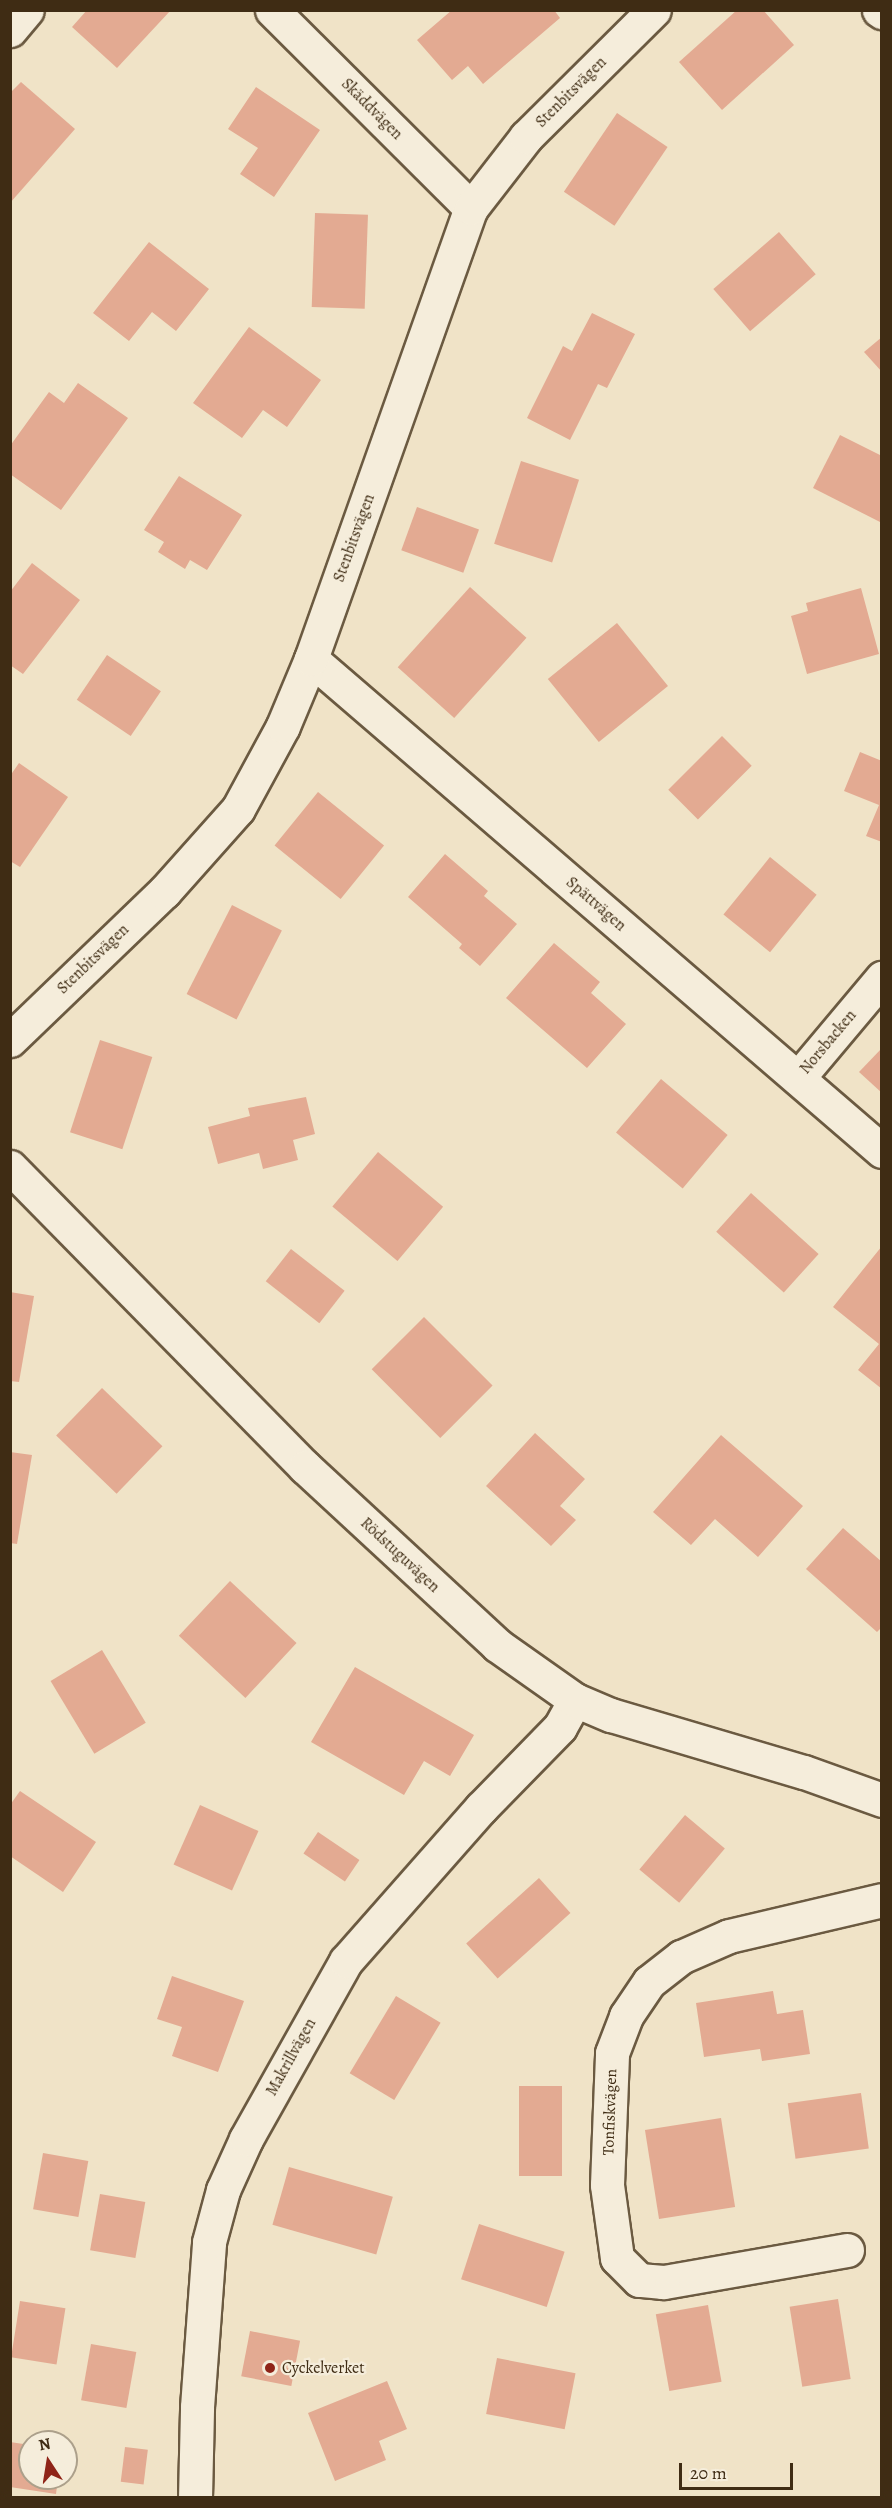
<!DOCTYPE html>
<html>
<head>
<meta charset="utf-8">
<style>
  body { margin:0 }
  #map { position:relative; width:892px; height:2508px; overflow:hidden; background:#f0e3c7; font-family:Alegreya,serif }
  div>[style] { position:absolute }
  .building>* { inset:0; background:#e3aa92; transform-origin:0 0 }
  .roads { filter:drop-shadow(2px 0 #6b5a41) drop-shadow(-2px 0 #6b5a41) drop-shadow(0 2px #6b5a41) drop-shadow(0 -2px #6b5a41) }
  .street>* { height:33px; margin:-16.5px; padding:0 16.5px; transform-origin:16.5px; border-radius:16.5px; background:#f5eddb }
  .secondary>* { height:33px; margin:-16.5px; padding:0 16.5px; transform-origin:16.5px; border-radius:16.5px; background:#f5eddb }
  .dots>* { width:16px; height:16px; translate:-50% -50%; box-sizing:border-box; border:3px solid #f5eddb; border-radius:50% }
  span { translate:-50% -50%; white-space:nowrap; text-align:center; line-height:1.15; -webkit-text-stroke:4.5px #f5eddb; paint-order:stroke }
  .street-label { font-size:16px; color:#3f2c14 }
  .poi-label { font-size:16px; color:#3f2c14 }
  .left { translate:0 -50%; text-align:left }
  .frame { position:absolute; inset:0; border:12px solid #3f2c14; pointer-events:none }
  .north { position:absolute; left:18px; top:2430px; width:60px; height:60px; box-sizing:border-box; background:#f5eddb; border:2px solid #aca08b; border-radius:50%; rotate:348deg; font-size:16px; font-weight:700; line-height:24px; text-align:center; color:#3f2c14 }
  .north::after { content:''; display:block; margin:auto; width:21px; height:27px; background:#8f2418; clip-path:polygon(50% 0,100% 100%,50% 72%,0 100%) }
  .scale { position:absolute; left:679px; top:2463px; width:114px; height:27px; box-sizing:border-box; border:3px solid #3f2c14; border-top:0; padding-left:8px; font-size:18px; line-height:21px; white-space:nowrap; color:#3f2c14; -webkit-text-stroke:4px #f5eddb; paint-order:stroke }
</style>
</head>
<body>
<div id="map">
  <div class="building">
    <div style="clip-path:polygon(87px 10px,171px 10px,117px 68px,72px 27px)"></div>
    <div style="clip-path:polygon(452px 10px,554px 10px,560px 18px,483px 84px,468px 66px,452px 80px,417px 40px)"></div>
    <div style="clip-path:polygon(737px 10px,763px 10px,794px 45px,722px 110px,679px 62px)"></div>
    <div style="clip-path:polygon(21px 82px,75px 129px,10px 203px,10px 93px)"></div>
    <div style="clip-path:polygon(256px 87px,320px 130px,274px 197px,240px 174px,258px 148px,228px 129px)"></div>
    <div style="left:617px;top:113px;width:61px;height:95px;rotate:34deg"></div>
    <div style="left:315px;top:213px;width:53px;height:94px;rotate:2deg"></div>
    <div style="left:779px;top:232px;width:56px;height:87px;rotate:49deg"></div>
    <div style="clip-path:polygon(149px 242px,209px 289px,176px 331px,152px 312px,129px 341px,93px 313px)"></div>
    <div style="clip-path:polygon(592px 313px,635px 334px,607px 388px,598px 384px,570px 440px,527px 418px,563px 346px,572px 351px)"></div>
    <div style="clip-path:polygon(249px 327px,321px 380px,287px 427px,263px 410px,242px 438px,193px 403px)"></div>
    <div style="clip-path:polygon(882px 337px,882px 372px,864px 352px)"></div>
    <div style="clip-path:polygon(78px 383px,128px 418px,61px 510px,10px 474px,10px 446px,49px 392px,64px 403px)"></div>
    <div style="clip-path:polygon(840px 435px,882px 456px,882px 523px,813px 488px)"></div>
    <div style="left:521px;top:461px;width:61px;height:87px;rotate:18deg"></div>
    <div style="clip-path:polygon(179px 476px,242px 515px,207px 570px,190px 560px,185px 569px,158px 552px,164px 542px,144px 530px)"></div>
    <div style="left:417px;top:507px;width:66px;height:46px;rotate:20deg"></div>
    <div style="clip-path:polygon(32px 563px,80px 600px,23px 674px,10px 665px,10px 592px)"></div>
    <div style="left:470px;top:587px;width:76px;height:108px;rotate:42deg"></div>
    <div style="clip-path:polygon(861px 588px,879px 654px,807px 674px,791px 616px,808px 611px,806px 603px)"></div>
    <div style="left:617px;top:623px;width:81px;height:89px;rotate:51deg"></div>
    <div style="left:107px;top:655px;width:65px;height:54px;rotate:34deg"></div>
    <div style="left:722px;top:736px;width:42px;height:76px;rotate:45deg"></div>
    <div style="clip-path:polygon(860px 752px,882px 761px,882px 842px,866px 836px,879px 805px,844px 791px)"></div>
    <div style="clip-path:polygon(19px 763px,68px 797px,20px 867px,10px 861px,10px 776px)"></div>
    <div style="left:318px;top:792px;width:85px;height:69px;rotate:39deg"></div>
    <div style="clip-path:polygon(445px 854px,488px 891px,484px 896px,517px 924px,480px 966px,459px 948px,462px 944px,408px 897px)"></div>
    <div style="left:770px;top:857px;width:60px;height:74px;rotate:39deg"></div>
    <div style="left:232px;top:905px;width:56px;height:100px;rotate:27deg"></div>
    <div style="clip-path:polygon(554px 943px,600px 982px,591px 993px,626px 1024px,587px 1068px,506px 998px)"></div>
    <div style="left:100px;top:1040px;width:55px;height:97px;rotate:18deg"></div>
    <div style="clip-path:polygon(882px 1048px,882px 1093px,859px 1072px)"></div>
    <div style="left:661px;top:1079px;width:87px;height:70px;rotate:40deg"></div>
    <div style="clip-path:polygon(306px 1097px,315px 1134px,293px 1140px,298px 1160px,263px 1169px,259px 1153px,218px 1164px,208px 1127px,250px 1116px,248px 1108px)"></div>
    <div style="left:378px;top:1152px;width:85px;height:71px;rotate:40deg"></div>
    <div style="left:751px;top:1193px;width:91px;height:52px;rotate:42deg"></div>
    <div style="clip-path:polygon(882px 1246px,882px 1389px,858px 1370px,879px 1344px,833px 1307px)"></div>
    <div style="left:291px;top:1249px;width:68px;height:41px;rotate:38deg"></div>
    <div style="clip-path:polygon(10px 1292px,34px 1296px,19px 1382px,10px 1381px)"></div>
    <div style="left:424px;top:1317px;width:97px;height:74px;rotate:45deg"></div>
    <div style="left:102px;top:1388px;width:84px;height:66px;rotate:44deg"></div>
    <div style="clip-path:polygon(535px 1433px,585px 1479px,560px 1506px,576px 1520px,551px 1546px,486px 1486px)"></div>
    <div style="clip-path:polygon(721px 1435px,803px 1506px,758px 1557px,715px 1519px,691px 1545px,653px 1512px)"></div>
    <div style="clip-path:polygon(10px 1452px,32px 1455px,17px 1544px,10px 1543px)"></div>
    <div style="clip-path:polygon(843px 1528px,882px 1562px,882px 1627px,877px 1632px,806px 1569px)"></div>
    <div style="left:230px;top:1581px;width:91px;height:75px;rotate:43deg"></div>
    <div style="left:102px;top:1650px;width:85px;height:60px;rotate:59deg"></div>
    <div style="clip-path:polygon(355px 1667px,474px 1735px,450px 1776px,424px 1761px,404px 1795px,311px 1742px)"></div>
    <div style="clip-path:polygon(20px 1791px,96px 1842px,63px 1892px,10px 1856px,10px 1805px)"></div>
    <div style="left:200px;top:1805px;width:64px;height:65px;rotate:24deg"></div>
    <div style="left:685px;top:1815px;width:52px;height:71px;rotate:40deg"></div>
    <div style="left:318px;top:1832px;width:50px;height:26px;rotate:34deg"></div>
    <div style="left:539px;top:1878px;width:47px;height:98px;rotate:48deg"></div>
    <div style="clip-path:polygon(172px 1976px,244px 2001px,218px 2072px,172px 2056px,182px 2027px,157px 2019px)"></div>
    <div style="clip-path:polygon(773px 1991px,777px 2014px,803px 2010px,810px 2054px,762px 2061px,760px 2049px,704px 2057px,696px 2003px)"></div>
    <div style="left:396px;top:1996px;width:52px;height:90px;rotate:31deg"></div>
    <div style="left:519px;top:2086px;width:43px;height:90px"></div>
    <div style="left:861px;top:2093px;width:56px;height:74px;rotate:82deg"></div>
    <div style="left:721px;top:2118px;width:90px;height:77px;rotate:81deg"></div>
    <div style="left:43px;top:2153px;width:46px;height:57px;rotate:10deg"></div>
    <div style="left:289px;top:2167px;width:108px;height:60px;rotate:16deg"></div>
    <div style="left:100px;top:2194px;width:46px;height:57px;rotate:10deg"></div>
    <div style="left:479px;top:2224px;width:90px;height:58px;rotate:18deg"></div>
    <div style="left:838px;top:2299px;width:81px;height:49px;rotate:81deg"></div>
    <div style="left:20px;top:2301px;width:46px;height:57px;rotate:9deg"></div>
    <div style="left:708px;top:2305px;width:78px;height:53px;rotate:80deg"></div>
    <div style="left:250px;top:2331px;width:51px;height:46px;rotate:11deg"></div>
    <div style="left:91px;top:2344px;width:46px;height:57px;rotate:10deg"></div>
    <div style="left:497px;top:2358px;width:80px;height:57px;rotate:11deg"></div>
    <div style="clip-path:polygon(387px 2381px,407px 2429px,379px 2441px,386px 2460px,335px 2481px,308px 2413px)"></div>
    <div style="clip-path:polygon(10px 2442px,30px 2445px,30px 2478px,58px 2478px,56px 2494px,10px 2487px)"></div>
    <div style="left:125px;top:2447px;width:23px;height:35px;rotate:7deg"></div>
  </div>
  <div class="roads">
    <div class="street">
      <div style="left:272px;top:10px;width:281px;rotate:44.9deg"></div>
      <div style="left:879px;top:10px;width:4px;rotate:34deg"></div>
      <div style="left:10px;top:30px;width:26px;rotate:-50deg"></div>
      <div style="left:311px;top:659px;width:754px;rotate:40.75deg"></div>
      <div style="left:10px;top:1040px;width:214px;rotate:-43.9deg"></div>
      <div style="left:164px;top:892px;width:111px;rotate:-48.3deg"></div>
      <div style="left:238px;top:809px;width:94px;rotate:-61.5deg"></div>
      <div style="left:283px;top:726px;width:73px;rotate:-67.3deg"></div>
      <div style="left:311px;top:659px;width:479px;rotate:-70.5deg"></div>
      <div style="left:471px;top:208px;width:90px;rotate:-52.2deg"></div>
      <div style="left:526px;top:137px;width:180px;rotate:-44.8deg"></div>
      <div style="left:798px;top:1078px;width:131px;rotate:-50deg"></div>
      <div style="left:847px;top:2250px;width:187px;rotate:170.1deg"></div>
      <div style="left:663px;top:2282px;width:24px;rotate:-175deg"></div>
      <div style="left:639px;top:2280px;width:31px;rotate:-135deg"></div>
      <div style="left:617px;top:2258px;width:74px;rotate:-97.8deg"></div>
      <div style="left:607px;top:2185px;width:132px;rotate:-87.8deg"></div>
      <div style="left:612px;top:2053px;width:40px;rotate:-69deg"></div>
      <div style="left:626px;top:2016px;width:41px;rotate:-55.9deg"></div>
      <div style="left:649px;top:1982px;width:41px;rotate:-38deg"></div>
      <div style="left:681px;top:1957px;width:52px;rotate:-23.6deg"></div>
      <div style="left:729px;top:1936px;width:157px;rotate:-13.2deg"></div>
      <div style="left:195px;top:2498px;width:91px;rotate:-88.7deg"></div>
      <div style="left:197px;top:2407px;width:165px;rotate:-85.8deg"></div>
      <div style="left:209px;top:2242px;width:54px;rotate:-74.9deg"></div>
      <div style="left:223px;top:2190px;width:56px;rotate:-65.7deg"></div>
      <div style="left:246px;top:2139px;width:204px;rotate:-60.7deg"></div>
      <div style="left:346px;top:1961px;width:204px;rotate:-48.6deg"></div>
      <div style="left:481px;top:1808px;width:113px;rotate:-45.7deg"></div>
      <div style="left:560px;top:1727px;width:31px;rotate:-61deg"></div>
    </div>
    <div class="secondary">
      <div style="left:10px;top:1167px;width:421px;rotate:45.5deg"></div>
      <div style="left:305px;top:1467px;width:262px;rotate:42.8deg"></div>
      <div style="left:497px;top:1645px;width:95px;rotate:35.2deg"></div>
      <div style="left:575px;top:1700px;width:39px;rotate:23deg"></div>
      <div style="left:611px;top:1715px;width:201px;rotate:16.5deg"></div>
      <div style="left:804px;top:1772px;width:83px;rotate:19.7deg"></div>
    </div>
  </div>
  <div class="dots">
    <div style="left:270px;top:2368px;background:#8f2418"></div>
  </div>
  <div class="street-label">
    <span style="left:571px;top:92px;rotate:-45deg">Stenbitsvägen</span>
    <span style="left:372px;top:109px;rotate:45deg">Skäddvägen</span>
    <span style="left:354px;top:538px;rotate:-70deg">Stenbitsvägen</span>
    <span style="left:596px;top:904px;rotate:41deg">Spättvägen</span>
    <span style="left:93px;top:959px;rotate:-44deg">Stenbitsvägen</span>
    <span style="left:828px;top:1042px;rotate:-50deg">Norsbacken</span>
    <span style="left:400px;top:1555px;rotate:43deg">Rödstuguvägen</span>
    <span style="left:291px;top:2057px;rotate:-61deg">Makrillvägen</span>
    <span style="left:610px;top:2112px;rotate:-88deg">Tonfiskvägen</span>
  </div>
  <div class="poi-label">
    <span class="left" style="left:282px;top:2368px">Cyckelverket</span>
  </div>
  <div class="frame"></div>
  <div class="north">N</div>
  <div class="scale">20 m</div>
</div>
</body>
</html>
